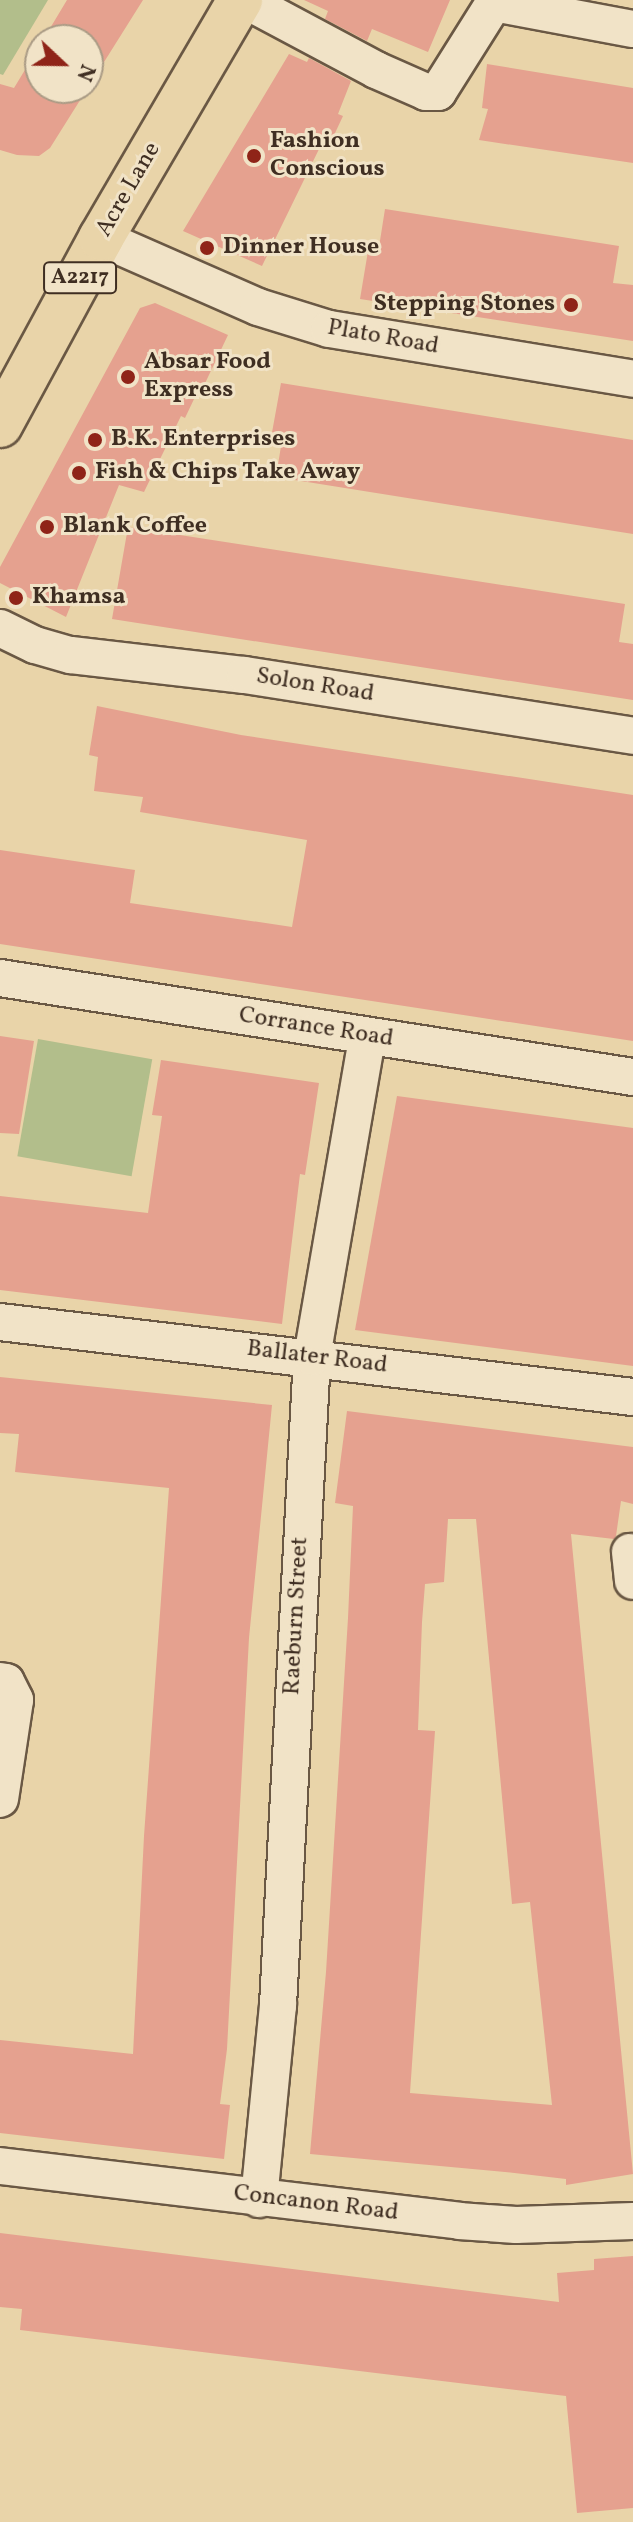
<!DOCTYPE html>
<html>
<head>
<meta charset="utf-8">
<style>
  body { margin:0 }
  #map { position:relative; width:633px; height:2522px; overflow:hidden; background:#e9d4a9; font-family:Vollkorn,serif }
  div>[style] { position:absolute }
  .green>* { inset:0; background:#b2be8b; transform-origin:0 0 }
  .building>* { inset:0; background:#e5a18f }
  .roads { filter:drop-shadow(2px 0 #6a5844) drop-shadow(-2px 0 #6a5844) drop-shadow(0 2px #6a5844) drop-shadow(0 -2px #6a5844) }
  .minor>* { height:36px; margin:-18px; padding:0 18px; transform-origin:18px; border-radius:18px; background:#f1e3c7 }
  .primary>* { height:44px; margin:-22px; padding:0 22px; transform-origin:22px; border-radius:22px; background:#e9d4a9 }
  .dots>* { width:22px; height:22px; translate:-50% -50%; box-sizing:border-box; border:4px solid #f1e3c7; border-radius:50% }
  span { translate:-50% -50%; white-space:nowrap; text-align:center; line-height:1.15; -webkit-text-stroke:6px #f1e3c7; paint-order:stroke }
  .shield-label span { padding:2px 6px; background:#f1e3c7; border:2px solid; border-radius:6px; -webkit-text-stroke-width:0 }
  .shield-label { font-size:22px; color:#3f2e22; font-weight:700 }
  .poi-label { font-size:24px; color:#3f2e22; font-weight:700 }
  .left { translate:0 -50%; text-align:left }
  .right { translate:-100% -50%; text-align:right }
  .street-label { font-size:24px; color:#3f2e22 }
  .north { position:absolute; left:24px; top:24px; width:80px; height:80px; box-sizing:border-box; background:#f1e3c7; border:2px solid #aa9b85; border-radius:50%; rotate:112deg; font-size:22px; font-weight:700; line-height:32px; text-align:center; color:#3f2e22 }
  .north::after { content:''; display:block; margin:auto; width:28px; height:36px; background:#8f2418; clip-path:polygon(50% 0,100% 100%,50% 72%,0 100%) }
</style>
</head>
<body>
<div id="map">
  <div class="green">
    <div style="clip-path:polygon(0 0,48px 0,3px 75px,0 74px)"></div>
    <div style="left:38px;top:1039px;width:116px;height:119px;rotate:10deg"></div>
  </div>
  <div class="building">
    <div style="clip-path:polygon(67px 0,143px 0,50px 148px,39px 156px,17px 155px,0 150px,0 84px,14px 88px,40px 45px,40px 88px,88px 88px,88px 40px,43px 40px)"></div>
    <div style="clip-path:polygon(304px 0,450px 0,428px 52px,372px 29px,367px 41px,325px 19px,328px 11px)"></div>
    <div style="clip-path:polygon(289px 54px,307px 62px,309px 58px,351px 81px,338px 114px,343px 116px,328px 148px,321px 145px,262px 266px,183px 231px)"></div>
    <div style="clip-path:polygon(487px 64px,633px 88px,633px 163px,479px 140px,488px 109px,482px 108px)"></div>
    <div style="clip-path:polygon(385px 209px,619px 246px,613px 283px,633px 285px,633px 341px,360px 299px,369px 245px,379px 247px)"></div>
    <div style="clip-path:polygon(155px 303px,228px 335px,198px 398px,195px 397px,185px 418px,181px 416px,144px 492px,119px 485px,66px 617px,0 583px,0 567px,140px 308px)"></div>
    <div style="clip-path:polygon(281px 383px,633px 440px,633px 534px,276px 477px,282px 440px,271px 438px)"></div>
    <div style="clip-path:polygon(128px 527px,625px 604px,619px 642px,633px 644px,633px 700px,112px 619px)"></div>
    <div style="clip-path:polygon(97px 706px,241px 735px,633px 795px,633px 1041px,0 944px,0 850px,135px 870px,130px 903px,292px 927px,307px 840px,140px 812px,143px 797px,94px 791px,98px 757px,89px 755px)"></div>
    <div style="clip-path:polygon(0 1036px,34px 1041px,19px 1134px,0 1133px)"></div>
    <div style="clip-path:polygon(161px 1060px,319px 1083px,305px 1175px,300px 1174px,282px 1324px,0 1290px,0 1196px,148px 1213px,162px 1116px,152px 1115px)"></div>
    <div style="clip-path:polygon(397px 1096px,633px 1128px,633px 1366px,355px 1330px)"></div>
    <div style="clip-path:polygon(0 1377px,272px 1405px,249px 1638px,227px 2049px,220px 2104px,230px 2105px,224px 2159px,0 2133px,0 2040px,133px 2054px,144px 1836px,169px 1488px,15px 1472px,19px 1434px,0 1433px)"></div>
    <div style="clip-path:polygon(evenodd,347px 1411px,633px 1447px,633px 1504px,621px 1501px,616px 1536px,614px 1539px,571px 1534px,633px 2174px,566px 2185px,566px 2179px,505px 2172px,310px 2154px,326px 1972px,348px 1618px,353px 1506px,335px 1503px,347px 1411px,448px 1519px,476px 1519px,512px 1904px,530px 1902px,552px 2105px,410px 2093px,435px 1731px,418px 1730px,422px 1622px,425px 1584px,444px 1582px,448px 1519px)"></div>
    <div style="clip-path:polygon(0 2233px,559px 2302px,557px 2273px,594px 2270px,594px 2259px,633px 2256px,633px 2508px,577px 2513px,566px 2396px,20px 2330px,22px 2309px,0 2307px)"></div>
  </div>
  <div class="roads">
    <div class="minor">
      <div style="left:245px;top:0;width:149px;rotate:28.1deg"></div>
      <div style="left:376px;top:70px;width:55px;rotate:23.7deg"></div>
      <div style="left:426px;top:92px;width:12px"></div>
      <div style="left:438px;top:92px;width:105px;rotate:-57.8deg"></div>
      <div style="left:494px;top:3px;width:141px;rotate:10.6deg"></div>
      <div style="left:101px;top:238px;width:171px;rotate:23.7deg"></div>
      <div style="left:258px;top:307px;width:74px;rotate:17.2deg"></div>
      <div style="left:329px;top:329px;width:308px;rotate:9.3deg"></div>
      <div style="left:0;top:628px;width:39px;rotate:26deg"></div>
      <div style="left:35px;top:645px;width:37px;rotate:16deg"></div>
      <div style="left:71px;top:655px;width:175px;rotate:6.6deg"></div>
      <div style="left:245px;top:675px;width:393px;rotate:8.9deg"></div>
      <div style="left:0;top:978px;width:641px;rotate:8.89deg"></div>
      <div style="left:0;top:1322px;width:637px;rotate:6.76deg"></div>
      <div style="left:630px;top:1552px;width:29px;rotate:84deg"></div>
      <div style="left:0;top:1681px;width:6px;rotate:9deg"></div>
      <div style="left:6px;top:1682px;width:20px;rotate:63deg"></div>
      <div style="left:15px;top:1700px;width:100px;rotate:98.6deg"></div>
      <div style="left:0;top:2166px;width:462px;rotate:6.8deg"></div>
      <div style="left:459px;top:2221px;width:57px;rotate:4deg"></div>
      <div style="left:516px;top:2225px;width:117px;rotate:-2deg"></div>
      <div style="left:259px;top:2199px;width:195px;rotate:-84.4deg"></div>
      <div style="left:278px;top:2005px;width:649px;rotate:-87deg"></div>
      <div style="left:312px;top:1357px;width:325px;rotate:-80.2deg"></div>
    </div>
    <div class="primary">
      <div style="left:0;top:425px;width:213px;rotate:-61.6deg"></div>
      <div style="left:101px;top:238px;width:276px;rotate:-59.7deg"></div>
    </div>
  </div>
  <div class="dots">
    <div style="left:254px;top:156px;background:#8f2418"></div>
    <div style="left:207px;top:248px;background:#8f2418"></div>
    <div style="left:571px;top:305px;background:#8f2418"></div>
    <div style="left:128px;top:377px;background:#8f2418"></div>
    <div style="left:95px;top:440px;background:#8f2418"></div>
    <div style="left:79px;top:473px;background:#8f2418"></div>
    <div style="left:47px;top:527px;background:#8f2418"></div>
    <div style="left:16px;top:598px;background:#8f2418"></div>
  </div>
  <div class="shield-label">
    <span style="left:80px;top:278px">A2217</span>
  </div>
  <div class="poi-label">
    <span class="left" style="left:270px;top:156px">Fashion<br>Conscious</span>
    <span class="left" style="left:223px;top:248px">Dinner House</span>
    <span class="right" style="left:555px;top:305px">Stepping Stones</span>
    <span class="left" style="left:144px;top:377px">Absar Food<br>Express</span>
    <span class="left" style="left:111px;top:440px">B.K. Enterprises</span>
    <span class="left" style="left:95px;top:473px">Fish &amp; Chips Take Away</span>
    <span class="left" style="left:63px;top:527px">Blank Coffee</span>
    <span class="left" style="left:32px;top:598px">Khamsa</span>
  </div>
  <div class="street-label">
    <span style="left:129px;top:190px;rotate:-60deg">Acre Lane</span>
    <span style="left:383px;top:338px;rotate:10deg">Plato Road</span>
    <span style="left:315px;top:686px;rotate:9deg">Solon Road</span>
    <span style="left:316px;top:1028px;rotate:9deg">Corrance Road</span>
    <span style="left:317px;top:1358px;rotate:7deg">Ballater Road</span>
    <span style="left:297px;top:1616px;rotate:-87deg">Raeburn Street</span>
    <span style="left:316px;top:2204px;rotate:7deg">Concanon Road</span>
  </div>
  <div class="north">N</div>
</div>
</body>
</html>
